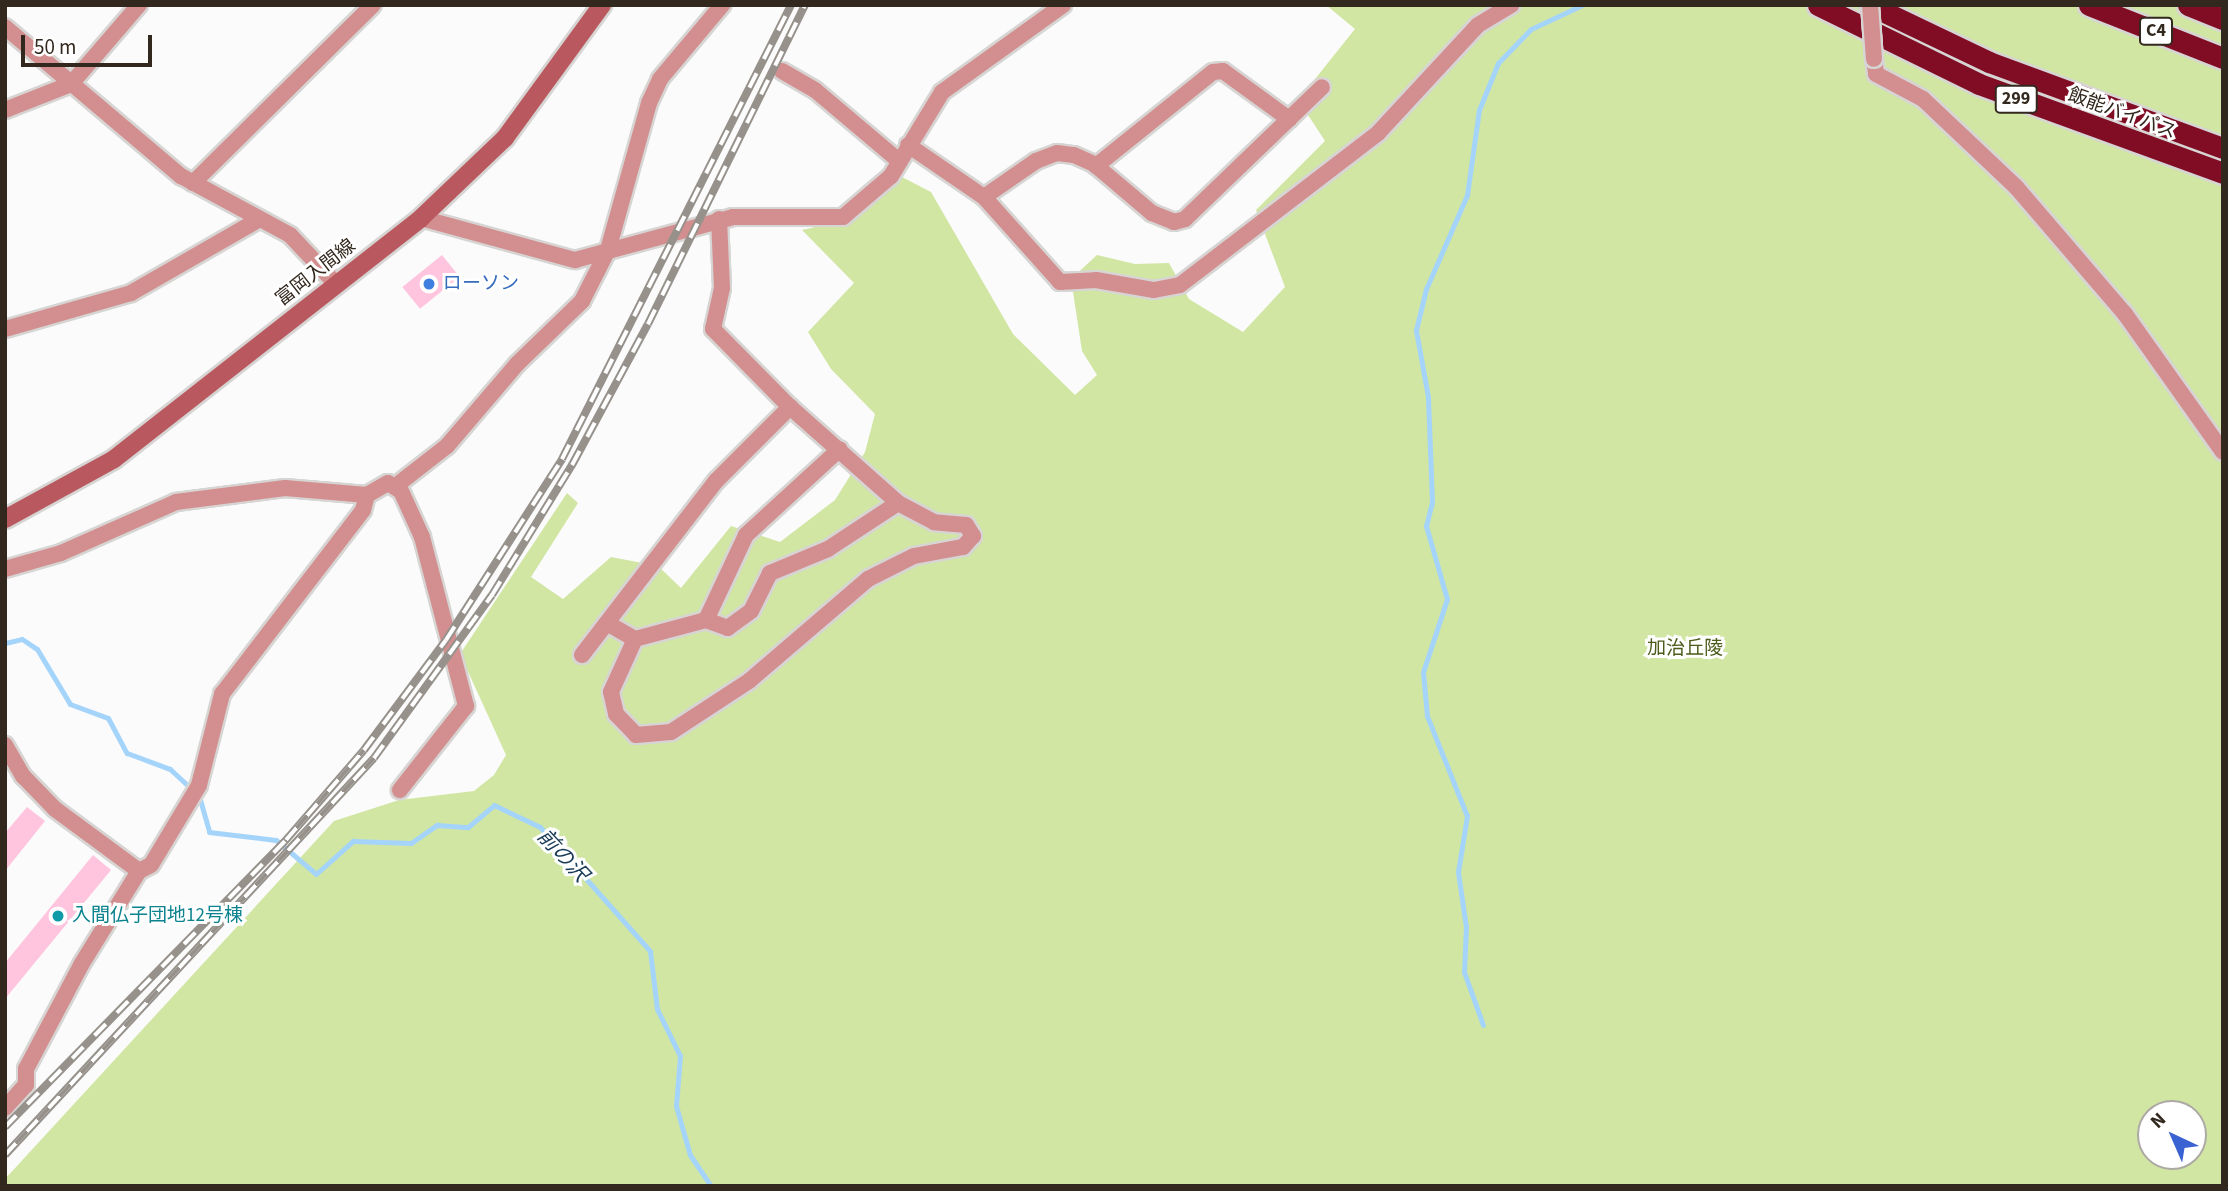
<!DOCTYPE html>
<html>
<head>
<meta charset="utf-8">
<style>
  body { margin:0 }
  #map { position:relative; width:2228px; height:1191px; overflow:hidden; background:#fbfbfb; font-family:"Source Sans 3","Noto Sans JP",sans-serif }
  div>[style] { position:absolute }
  .green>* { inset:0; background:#d1e6a3 }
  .stream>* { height:5px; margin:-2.5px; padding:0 2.5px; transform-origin:2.5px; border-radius:2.5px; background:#a5d4fb }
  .building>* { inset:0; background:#ffc5de; transform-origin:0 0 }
  .roads { filter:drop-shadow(2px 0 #d7d5d3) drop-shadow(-2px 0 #d7d5d3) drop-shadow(0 2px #d7d5d3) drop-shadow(0 -2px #d7d5d3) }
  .street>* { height:16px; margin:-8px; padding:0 8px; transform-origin:8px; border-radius:8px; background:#d38f90 }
  .secondary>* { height:18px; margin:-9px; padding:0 9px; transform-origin:9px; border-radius:9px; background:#b9585e }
  .highway>* { height:21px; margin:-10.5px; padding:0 10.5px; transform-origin:10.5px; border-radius:10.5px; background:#810d25 }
  .rail>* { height:8px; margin-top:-4px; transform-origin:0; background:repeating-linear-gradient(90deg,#fff 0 16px,#96918b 0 32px); box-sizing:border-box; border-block:2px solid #96918b }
  .bridges { filter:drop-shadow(2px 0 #d7d5d3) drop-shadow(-2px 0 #d7d5d3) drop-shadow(0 2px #d7d5d3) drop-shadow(0 -2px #d7d5d3) }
  .street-bridge>* { height:16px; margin:-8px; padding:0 8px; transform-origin:8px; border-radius:8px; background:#d38f90 }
  .dots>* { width:19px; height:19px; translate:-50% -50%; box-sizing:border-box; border:4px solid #fff; border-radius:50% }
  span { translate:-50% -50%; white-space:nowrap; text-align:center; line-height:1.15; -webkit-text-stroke:6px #fff; paint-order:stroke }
  .shield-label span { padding:2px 5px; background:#fff; border:2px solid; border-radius:5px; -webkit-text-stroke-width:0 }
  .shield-label { font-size:18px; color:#32281d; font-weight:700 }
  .street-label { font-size:19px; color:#32281d }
  .shop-label { font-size:19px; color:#366cbe }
  .left { translate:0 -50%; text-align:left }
  .park-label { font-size:19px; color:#4b5b19 }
  .culture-label { font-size:19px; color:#0d838f }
  .water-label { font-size:21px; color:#193b56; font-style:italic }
  .frame { position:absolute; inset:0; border:7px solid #32281d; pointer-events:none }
  .north { position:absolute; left:2137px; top:1100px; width:70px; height:70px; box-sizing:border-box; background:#fff; border:2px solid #ada9a5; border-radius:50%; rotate:316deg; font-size:19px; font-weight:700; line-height:28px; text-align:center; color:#32281d }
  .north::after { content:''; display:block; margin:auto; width:24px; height:32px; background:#3b62d3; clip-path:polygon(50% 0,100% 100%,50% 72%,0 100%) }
  .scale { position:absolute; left:21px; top:35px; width:131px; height:32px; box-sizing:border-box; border:4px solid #32281d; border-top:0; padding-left:9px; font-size:21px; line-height:24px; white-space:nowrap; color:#32281d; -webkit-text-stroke:5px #fff; paint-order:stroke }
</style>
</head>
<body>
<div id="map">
  <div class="green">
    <div style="clip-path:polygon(evenodd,1326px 5px,2223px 5px,2223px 1186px,5px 1186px,5px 1179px,334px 821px,399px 800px,474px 791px,494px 775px,506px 755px,460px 654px,567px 493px,578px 503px,531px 577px,563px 599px,611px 557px,658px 566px,681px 588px,731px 526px,780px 542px,835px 500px,865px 452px,875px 414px,831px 369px,808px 332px,854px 283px,802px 230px,838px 222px,900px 176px,931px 192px,1013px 334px,1075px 395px,1097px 375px,1082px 351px,1071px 279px,1097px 255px,1135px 264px,1169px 263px,1189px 299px,1243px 332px,1285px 287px,1256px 210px,1325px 141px,1308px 115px,1315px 79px,1355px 29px,1326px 5px,2151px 1114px,2193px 1114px,2193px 1156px,2151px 1156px,2151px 1114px)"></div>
  </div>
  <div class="stream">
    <div style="left:5px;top:643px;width:17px;rotate:-13deg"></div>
    <div style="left:22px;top:639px;width:18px;rotate:34deg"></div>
    <div style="left:37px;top:649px;width:64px;rotate:59deg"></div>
    <div style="left:70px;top:704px;width:40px;rotate:20.2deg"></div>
    <div style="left:108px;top:718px;width:40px;rotate:62deg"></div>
    <div style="left:127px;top:753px;width:46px;rotate:20.4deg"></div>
    <div style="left:170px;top:769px;width:40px;rotate:43deg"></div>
    <div style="left:199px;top:796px;width:37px;rotate:74deg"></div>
    <div style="left:209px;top:832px;width:67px;rotate:6.8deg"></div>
    <div style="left:276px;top:840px;width:52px;rotate:40.4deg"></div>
    <div style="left:316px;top:874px;width:50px;rotate:-41.7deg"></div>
    <div style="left:353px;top:841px;width:58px;rotate:2deg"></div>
    <div style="left:411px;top:843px;width:32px;rotate:-35deg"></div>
    <div style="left:437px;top:825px;width:31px;rotate:4deg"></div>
    <div style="left:468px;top:827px;width:34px;rotate:-40deg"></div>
    <div style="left:494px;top:805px;width:51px;rotate:25.6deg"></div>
    <div style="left:540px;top:827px;width:166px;rotate:48.4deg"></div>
    <div style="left:650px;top:951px;width:58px;rotate:83.1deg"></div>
    <div style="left:657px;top:1009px;width:52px;rotate:63.9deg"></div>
    <div style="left:680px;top:1056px;width:50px;rotate:94.6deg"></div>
    <div style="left:676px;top:1106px;width:51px;rotate:74.1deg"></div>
    <div style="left:690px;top:1155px;width:37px;rotate:56deg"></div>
    <div style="left:1483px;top:1025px;width:56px;rotate:-109.7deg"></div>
    <div style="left:1464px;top:972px;width:45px;rotate:-87.5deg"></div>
    <div style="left:1466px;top:927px;width:56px;rotate:-98.3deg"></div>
    <div style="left:1458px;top:872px;width:57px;rotate:-80.9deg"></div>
    <div style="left:1467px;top:816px;width:108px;rotate:-111.8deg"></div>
    <div style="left:1427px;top:716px;width:44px;rotate:-95.2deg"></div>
    <div style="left:1423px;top:672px;width:77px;rotate:-71.8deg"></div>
    <div style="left:1447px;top:599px;width:76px;rotate:-106deg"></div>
    <div style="left:1426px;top:526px;width:25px;rotate:-76deg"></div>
    <div style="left:1432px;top:502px;width:105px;rotate:-92.2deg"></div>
    <div style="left:1428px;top:397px;width:68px;rotate:-100.2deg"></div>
    <div style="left:1416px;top:330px;width:42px;rotate:-76.3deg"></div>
    <div style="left:1426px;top:289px;width:103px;rotate:-66.4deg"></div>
    <div style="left:1467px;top:195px;width:86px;rotate:-82deg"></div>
    <div style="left:1479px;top:110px;width:51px;rotate:-68deg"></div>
    <div style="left:1498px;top:63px;width:47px;rotate:-45.9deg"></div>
    <div style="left:1531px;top:29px;width:56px;rotate:-25.2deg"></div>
  </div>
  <div class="building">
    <div style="left:442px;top:255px;width:28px;height:51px;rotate:51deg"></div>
    <div style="clip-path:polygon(27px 807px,45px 821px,5px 871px,5px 833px)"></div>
    <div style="clip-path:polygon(93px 855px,111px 870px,5px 999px,5px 963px)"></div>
  </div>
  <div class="roads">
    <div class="street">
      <div style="left:5px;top:27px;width:231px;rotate:40.3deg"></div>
      <div style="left:181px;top:176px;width:124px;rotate:28.4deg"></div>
      <div style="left:290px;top:235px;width:67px;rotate:46.8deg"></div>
      <div style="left:1874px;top:59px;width:15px;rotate:82deg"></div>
      <div style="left:1876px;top:74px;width:53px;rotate:28deg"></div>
      <div style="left:1923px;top:99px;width:129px;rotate:43.4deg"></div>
      <div style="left:2017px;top:188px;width:166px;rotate:49.4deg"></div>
      <div style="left:2125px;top:314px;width:169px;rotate:54.6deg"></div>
      <div style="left:782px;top:71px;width:38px;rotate:30deg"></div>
      <div style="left:815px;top:90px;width:110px;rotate:40.2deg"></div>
      <div style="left:5px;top:110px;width:71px;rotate:-21.5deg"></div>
      <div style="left:71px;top:84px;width:104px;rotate:-49.3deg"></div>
      <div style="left:908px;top:145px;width:92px;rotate:34.4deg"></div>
      <div style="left:984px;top:197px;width:114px;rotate:48.2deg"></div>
      <div style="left:1060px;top:282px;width:36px;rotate:-3deg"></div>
      <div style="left:1096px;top:280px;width:59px;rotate:9.8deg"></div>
      <div style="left:1154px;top:290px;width:26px;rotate:-11deg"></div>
      <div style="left:1180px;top:285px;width:250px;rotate:-37.5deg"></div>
      <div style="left:1378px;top:133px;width:147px;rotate:-47.2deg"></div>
      <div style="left:1478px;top:25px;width:39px;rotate:-31deg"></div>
      <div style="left:1096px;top:166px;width:150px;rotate:-38.8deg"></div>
      <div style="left:1213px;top:72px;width:10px;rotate:-6deg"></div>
      <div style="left:1223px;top:71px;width:82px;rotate:36deg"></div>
      <div style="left:193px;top:183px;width:253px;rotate:-44.7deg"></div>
      <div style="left:984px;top:197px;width:63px;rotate:-34.7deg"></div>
      <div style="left:1036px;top:161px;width:22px;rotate:-21deg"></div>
      <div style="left:1057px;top:153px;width:17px;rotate:7deg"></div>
      <div style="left:1074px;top:155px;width:22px;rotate:24deg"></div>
      <div style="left:1094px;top:164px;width:76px;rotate:40.2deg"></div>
      <div style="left:1152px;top:213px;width:24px;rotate:22deg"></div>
      <div style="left:1174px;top:222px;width:11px;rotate:-15deg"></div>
      <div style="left:1185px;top:219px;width:190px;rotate:-43.9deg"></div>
      <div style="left:421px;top:218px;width:160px;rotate:15.3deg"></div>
      <div style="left:575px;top:260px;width:164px;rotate:-15.2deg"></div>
      <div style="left:733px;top:217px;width:110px"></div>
      <div style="left:843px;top:217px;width:63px;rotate:-40.5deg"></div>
      <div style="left:891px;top:176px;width:98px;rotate:-58.7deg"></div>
      <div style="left:942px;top:92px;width:149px;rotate:-35.7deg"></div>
      <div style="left:719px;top:219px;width:69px;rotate:87.5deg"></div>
      <div style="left:722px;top:288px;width:42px;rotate:102.4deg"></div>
      <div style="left:713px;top:329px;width:110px;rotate:45.4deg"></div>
      <div style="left:790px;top:407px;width:144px;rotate:41.6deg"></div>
      <div style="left:898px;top:503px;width:84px;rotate:146.7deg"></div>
      <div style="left:828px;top:549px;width:63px;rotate:157.5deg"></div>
      <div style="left:770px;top:573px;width:42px;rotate:116.6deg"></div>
      <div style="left:751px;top:611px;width:29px;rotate:144deg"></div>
      <div style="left:728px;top:628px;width:23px;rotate:-160deg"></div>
      <div style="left:706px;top:620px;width:73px;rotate:165deg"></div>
      <div style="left:635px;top:639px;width:58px;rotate:114.4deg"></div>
      <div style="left:611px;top:692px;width:23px;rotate:77deg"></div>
      <div style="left:616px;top:714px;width:29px;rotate:46deg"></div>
      <div style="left:636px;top:735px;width:35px;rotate:-5deg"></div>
      <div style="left:671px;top:732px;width:93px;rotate:-33.2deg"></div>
      <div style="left:749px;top:681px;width:157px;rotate:-40.6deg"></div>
      <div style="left:868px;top:579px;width:51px;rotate:-26.6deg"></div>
      <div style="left:914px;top:556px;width:50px;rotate:-10.4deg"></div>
      <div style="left:963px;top:547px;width:15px;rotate:-48deg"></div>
      <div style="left:973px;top:536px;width:13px;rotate:-122deg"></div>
      <div style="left:966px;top:525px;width:32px;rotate:-175deg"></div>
      <div style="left:934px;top:522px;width:41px;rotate:-152.2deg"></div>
      <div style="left:5px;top:329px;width:131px;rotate:-15.9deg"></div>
      <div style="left:131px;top:293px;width:146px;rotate:-29.9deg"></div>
      <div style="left:397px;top:485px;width:63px;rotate:-38deg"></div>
      <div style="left:447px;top:446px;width:108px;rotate:-49.5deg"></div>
      <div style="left:517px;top:364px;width:91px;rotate:-44.1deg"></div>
      <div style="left:582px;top:301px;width:57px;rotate:-63deg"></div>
      <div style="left:608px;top:250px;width:153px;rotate:-74.4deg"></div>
      <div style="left:649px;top:103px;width:26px;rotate:-65deg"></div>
      <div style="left:660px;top:79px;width:97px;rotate:-50deg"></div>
      <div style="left:5px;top:569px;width:58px;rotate:-15.9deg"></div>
      <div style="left:61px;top:553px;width:126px;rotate:-23.9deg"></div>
      <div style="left:176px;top:502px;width:110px;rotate:-7.3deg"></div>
      <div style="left:285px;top:488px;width:82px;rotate:4.9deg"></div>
      <div style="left:706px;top:620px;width:94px;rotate:-64.8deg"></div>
      <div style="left:746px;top:535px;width:127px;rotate:-42.5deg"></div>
      <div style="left:607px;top:623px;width:32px;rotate:30deg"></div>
      <div style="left:582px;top:655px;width:220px;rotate:-52.4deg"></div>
      <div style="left:716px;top:481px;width:105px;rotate:-45deg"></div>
      <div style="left:5px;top:745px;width:36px;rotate:60deg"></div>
      <div style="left:23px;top:776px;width:46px;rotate:45.9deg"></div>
      <div style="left:55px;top:809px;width:104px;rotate:36.4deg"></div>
      <div style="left:5px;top:1108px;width:31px;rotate:-48deg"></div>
      <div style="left:26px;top:1085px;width:16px;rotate:-90deg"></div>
      <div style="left:26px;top:1069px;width:118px;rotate:-62.1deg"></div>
      <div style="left:81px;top:965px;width:110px;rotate:-58.3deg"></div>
      <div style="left:139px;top:871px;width:13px;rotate:-27deg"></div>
      <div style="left:151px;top:865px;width:93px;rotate:-59deg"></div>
      <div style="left:199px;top:785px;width:94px;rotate:-75.8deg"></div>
      <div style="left:222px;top:694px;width:232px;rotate:-52.5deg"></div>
      <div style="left:363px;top:510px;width:16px;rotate:-75deg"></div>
      <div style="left:367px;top:495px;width:24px;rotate:-30deg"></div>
      <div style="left:388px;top:483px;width:15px;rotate:32deg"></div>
      <div style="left:401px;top:491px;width:51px;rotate:65.5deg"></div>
      <div style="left:422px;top:537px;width:175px;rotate:75.4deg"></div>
      <div style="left:466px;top:706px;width:107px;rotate:128.2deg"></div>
    </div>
    <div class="secondary">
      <div style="left:5px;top:519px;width:124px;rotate:-28.8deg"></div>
      <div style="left:114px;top:459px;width:390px;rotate:-38.1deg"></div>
      <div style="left:421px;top:218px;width:116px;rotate:-43.6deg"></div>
      <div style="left:505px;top:138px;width:165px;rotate:-53.9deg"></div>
    </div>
    <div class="highway">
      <div style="left:1818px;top:5px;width:179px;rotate:26.1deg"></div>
      <div style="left:1979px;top:84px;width:260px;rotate:20deg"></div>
      <div style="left:1870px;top:5px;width:132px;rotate:25.6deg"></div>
      <div style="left:1989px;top:62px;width:249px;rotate:20.2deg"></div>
      <div style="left:2089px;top:5px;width:144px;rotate:21.6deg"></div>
      <div style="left:2188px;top:5px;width:38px;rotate:22deg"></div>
    </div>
  </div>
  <div class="rail">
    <div style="left:5px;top:1127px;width:402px;rotate:-45.6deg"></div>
    <div style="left:286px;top:840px;width:119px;rotate:-49.1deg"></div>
    <div style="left:364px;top:750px;width:137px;rotate:-53.3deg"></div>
    <div style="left:446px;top:640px;width:215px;rotate:-57.3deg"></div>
    <div style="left:562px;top:459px;width:508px;rotate:-63.23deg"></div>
    <div style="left:5px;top:1155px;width:542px;rotate:-47.09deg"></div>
    <div style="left:374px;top:758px;width:201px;rotate:-54.1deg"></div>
    <div style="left:492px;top:595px;width:153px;rotate:-58.4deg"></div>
    <div style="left:572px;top:465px;width:160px;rotate:-61.7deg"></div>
    <div style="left:648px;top:324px;width:356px;rotate:-63.8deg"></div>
  </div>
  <div class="bridges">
    <div class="street-bridge">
      <div style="left:1870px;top:5px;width:54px;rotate:85.8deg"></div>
    </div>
  </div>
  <div class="dots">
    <div style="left:429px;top:284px;background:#3f7fe0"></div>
    <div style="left:58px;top:916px;background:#0f9aa8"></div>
  </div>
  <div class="shield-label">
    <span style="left:2156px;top:31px">C4</span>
    <span style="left:2016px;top:99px">299</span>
  </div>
  <div class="street-label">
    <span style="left:2122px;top:114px;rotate:20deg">飯能バイパス</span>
    <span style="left:316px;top:273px;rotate:-38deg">富岡入間線</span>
  </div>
  <div class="shop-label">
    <span class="left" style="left:443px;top:284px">ローソン</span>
  </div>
  <div class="park-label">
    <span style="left:1685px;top:649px">加治丘陵</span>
  </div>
  <div class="culture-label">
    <span class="left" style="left:72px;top:916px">入間仏子団地12号棟</span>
  </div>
  <div class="water-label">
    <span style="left:563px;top:855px;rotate:47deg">前の沢</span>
  </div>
  <div class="frame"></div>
  <div class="north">N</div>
  <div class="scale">50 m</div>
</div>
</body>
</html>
